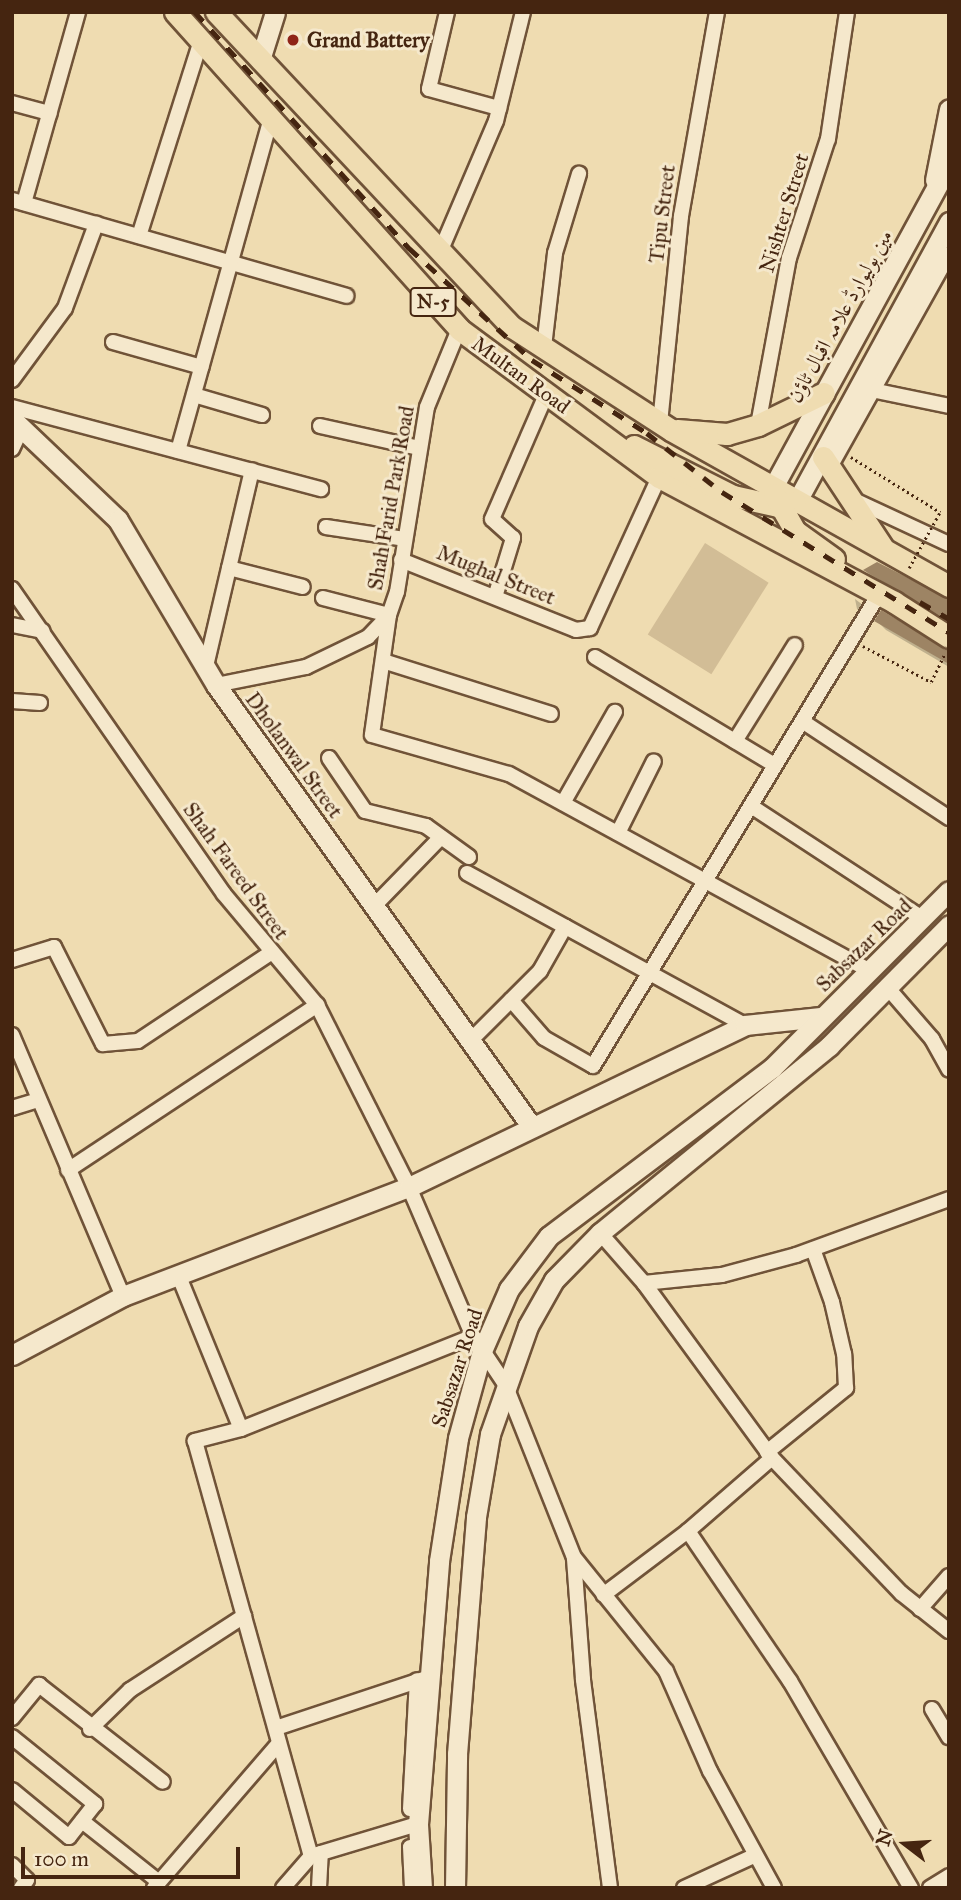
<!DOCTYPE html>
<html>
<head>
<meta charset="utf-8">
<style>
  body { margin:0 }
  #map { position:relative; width:961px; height:1900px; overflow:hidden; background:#efdcb1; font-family:"IM FELL Great Primer",Amiri,serif }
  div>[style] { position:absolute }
  .green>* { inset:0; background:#d2bd96; transform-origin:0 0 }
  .shadow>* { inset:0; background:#0003 }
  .building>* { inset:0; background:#9d8464 }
  .path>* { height:2.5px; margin-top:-1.25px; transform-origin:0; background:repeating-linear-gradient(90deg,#452510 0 2px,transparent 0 5.5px) }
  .roads { filter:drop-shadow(2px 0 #705338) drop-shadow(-2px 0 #705338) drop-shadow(0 2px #705338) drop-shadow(0 -2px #705338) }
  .street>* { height:14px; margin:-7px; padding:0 7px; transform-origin:7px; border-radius:7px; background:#f5e8cc }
  .secondary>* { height:19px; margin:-9.5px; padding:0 9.5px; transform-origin:9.5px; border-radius:9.5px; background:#f5e8cc }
  .primary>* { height:21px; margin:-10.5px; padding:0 10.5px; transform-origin:10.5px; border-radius:10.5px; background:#efdcb1 }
  .rail>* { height:4.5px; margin-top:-2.25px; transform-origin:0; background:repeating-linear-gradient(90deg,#452510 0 12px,transparent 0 24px) }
  .path-bridge>* { height:2.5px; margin-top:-1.25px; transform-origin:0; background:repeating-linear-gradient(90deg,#452510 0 2px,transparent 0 5.5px) }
  .dots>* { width:19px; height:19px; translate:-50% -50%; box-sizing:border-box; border:4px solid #f5e8cc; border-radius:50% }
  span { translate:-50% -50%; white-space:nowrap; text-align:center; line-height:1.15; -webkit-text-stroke:6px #f5e8cc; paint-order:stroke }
  .shield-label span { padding:2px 5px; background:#f5e8cc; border:2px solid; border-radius:5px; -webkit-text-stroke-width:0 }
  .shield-label { font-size:19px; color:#452510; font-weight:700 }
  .poi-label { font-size:21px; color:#452510; font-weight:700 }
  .left { translate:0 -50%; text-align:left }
  .street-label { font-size:21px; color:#452510 }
  .frame { position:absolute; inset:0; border:14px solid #452510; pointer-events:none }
  .north { position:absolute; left:870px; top:1809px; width:70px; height:70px; -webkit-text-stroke:5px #f5e8cc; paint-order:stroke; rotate:287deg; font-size:19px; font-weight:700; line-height:28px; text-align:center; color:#452510 }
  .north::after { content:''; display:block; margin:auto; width:24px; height:32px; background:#452510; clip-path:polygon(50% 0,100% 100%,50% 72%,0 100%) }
  .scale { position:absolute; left:21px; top:1847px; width:219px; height:32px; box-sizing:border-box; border:4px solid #452510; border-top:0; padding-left:9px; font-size:21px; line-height:24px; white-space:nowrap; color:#452510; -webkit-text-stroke:5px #f5e8cc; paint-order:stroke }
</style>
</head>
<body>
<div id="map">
  <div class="green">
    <div style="left:705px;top:543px;width:75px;height:108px;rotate:32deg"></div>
  </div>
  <div class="shadow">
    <div style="clip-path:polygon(866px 571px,949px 599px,949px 624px,874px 580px)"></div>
    <div style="clip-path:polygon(855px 599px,872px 612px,868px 619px,857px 609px)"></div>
    <div style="clip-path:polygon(876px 620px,949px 652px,949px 667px,886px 630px)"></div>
  </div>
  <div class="building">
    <div style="clip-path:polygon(877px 562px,949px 599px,949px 621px,863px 570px)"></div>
    <div style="clip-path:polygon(881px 610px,949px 650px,949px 664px,874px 621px)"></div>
  </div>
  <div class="path">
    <div style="left:851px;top:457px;width:105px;rotate:31.7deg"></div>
    <div style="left:863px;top:646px;width:77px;rotate:27.9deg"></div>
    <div style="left:931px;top:682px;width:32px;rotate:-64deg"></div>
  </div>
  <div class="roads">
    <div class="street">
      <div style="left:447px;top:12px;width:79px;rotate:103.2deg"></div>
      <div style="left:429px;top:89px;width:73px;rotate:15.2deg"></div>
      <div style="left:12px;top:103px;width:39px;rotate:15deg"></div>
      <div style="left:12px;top:200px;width:348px;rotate:16deg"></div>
      <div style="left:24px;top:203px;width:198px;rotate:-74.2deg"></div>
      <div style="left:139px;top:236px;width:206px;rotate:-72.4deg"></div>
      <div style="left:440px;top:252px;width:142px;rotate:-66.9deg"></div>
      <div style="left:496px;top:121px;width:112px;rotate:-76.1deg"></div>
      <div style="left:113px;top:342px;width:92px;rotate:15.7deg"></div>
      <div style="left:544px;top:347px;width:95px;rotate:-83.3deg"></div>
      <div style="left:555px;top:253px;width:83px;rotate:-73.1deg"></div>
      <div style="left:12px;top:380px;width:89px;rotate:-53.6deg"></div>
      <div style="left:65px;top:308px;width:90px;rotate:-69.7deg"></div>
      <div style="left:872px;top:390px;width:79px;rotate:11.7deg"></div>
      <div style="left:194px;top:395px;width:71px;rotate:16.4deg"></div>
      <div style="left:12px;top:407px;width:320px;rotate:14.9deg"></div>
      <div style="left:660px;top:423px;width:208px;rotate:-84.2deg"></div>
      <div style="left:681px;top:216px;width:207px;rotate:-80deg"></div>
      <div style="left:758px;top:425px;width:170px;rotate:-79.5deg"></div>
      <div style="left:789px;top:258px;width:125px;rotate:-71.9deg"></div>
      <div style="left:828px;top:139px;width:128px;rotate:-81.5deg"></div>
      <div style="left:320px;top:426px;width:101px;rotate:12.5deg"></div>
      <div style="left:12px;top:449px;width:23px;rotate:-65deg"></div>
      <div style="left:178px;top:451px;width:347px;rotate:-74.4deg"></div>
      <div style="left:830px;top:467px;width:244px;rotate:-60.8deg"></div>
      <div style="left:852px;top:499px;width:107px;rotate:24.9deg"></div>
      <div style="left:326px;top:527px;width:79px;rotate:8.7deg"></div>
      <div style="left:401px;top:560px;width:188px;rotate:21.8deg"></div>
      <div style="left:576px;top:630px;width:14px;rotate:-8deg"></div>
      <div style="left:590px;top:628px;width:166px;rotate:-65.4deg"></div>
      <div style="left:229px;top:568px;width:76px;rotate:14.4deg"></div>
      <div style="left:12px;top:589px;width:371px;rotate:55.2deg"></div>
      <div style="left:224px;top:894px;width:145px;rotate:50deg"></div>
      <div style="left:317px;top:1005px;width:204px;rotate:63.2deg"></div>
      <div style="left:409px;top:1187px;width:162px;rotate:66.8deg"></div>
      <div style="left:473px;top:1336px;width:58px;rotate:56.3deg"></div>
      <div style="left:505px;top:1384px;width:186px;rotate:68.3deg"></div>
      <div style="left:574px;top:1557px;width:146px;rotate:51.1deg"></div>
      <div style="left:666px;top:1671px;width:109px;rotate:66.3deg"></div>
      <div style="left:710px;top:1771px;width:133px;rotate:61.3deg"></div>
      <div style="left:495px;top:597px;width:62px;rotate:-73deg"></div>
      <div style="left:513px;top:538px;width:28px;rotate:-138deg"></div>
      <div style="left:492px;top:519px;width:135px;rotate:-66.5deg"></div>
      <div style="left:323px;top:598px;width:68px;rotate:14.4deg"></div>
      <div style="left:389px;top:615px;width:121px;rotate:98.1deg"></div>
      <div style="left:372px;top:735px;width:142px;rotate:15.9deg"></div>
      <div style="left:509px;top:774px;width:411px;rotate:28.6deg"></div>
      <div style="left:12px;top:625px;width:31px;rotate:11deg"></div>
      <div style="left:595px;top:657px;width:210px;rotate:31deg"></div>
      <div style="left:383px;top:661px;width:176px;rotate:17.5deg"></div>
      <div style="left:206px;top:666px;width:201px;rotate:-76.8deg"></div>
      <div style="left:216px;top:685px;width:92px;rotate:-11.3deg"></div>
      <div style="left:306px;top:667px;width:69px;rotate:-25.8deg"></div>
      <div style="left:368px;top:637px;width:30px;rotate:-46deg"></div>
      <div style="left:389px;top:615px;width:24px;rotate:-71deg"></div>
      <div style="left:397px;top:592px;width:187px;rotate:-80.8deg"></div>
      <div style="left:427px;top:407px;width:84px;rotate:-67.7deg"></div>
      <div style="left:12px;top:701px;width:28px;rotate:4deg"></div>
      <div style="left:802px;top:721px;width:176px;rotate:33.4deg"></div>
      <div style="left:735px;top:741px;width:113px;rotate:-58deg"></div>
      <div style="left:329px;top:758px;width:64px;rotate:55.8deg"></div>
      <div style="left:365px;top:811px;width:63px;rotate:13.8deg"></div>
      <div style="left:426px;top:826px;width:53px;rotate:35.8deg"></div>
      <div style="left:563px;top:803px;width:105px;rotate:-60.3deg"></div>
      <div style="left:751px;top:806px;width:207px;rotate:33.2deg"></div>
      <div style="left:618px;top:833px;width:80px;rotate:-63.4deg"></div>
      <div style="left:467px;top:873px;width:317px;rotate:28.7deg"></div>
      <div style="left:374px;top:906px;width:96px;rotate:-45.8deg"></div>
      <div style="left:12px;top:960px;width:44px;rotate:-17.2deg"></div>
      <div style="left:54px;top:947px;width:109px;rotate:63.2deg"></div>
      <div style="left:103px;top:1044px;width:35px;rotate:-5deg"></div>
      <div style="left:138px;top:1041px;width:157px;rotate:-33.6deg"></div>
      <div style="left:887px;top:987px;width:69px;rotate:49.1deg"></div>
      <div style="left:932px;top:1039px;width:35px;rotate:61deg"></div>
      <div style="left:511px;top:1000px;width:50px;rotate:49deg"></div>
      <div style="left:544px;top:1038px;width:56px;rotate:29.7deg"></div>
      <div style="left:593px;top:1066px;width:552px;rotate:-58.79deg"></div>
      <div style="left:12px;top:1035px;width:284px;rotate:67deg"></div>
      <div style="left:471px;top:1040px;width:98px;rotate:-45deg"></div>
      <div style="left:540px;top:971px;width:51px;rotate:-60.4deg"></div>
      <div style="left:12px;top:1108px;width:27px;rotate:-17deg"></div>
      <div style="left:68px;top:1170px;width:299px;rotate:-33.5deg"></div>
      <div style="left:600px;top:1233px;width:67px;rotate:48.7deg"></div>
      <div style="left:644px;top:1283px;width:217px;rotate:53.8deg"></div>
      <div style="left:772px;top:1458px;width:111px;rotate:139deg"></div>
      <div style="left:688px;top:1531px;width:106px;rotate:143deg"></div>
      <div style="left:178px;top:1274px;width:167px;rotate:67.9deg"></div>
      <div style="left:241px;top:1429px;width:250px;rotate:-21.8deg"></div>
      <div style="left:644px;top:1283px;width:78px;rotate:-5.9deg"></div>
      <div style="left:722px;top:1275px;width:77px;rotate:-15.1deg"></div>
      <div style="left:796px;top:1255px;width:163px;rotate:-20.1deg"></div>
      <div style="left:241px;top:1429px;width:48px;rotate:165.4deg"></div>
      <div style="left:195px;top:1441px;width:431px;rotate:74.4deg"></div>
      <div style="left:767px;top:1452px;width:102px;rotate:-39deg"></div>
      <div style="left:846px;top:1388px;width:34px;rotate:-93deg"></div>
      <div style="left:844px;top:1354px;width:53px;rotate:-103deg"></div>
      <div style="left:832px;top:1302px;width:56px;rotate:-109.7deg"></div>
      <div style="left:772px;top:1458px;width:187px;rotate:46.3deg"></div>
      <div style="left:901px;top:1593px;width:61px;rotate:38.4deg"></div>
      <div style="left:688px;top:1531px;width:181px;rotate:55.8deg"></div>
      <div style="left:790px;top:1681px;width:240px;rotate:59.7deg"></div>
      <div style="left:574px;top:1559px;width:121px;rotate:85.7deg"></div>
      <div style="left:583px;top:1680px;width:210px;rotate:82.6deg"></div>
      <div style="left:920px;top:1609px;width:44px;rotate:-48.7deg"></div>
      <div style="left:932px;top:1709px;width:33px;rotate:59deg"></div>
      <div style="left:12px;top:1718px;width:43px;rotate:-50.7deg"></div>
      <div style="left:39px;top:1685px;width:157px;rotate:38deg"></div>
      <div style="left:276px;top:1728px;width:155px;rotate:-18.4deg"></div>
      <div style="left:90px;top:1729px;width:56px;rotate:-44.3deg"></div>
      <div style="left:130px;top:1690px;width:136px;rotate:-33deg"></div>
      <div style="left:12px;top:1737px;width:107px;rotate:38.9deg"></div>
      <div style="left:95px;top:1804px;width:42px;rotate:128.2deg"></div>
      <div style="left:69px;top:1837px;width:74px;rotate:-140.5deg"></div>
      <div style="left:410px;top:1809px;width:129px;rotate:-86.9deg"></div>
      <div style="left:82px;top:1821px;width:98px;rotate:38.4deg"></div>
      <div style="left:410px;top:1847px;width:41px;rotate:87.2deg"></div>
      <div style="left:12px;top:1865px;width:21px;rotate:45deg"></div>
      <div style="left:27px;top:1880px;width:10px;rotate:127deg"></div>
      <div style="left:154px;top:1888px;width:191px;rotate:-49.2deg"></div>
      <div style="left:283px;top:1888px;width:43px;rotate:-48.8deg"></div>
      <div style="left:311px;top:1856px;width:112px;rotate:-16.7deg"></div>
      <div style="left:319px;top:1888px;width:35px;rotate:-87deg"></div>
      <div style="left:684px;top:1888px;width:77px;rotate:-24.6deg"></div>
      <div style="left:930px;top:1888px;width:22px;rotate:-32deg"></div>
    </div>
    <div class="secondary">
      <div style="left:260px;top:60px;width:50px;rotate:-72.6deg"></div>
      <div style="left:935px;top:180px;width:72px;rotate:-78.8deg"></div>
      <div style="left:12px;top:419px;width:146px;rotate:43.6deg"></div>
      <div style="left:118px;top:520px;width:192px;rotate:59.3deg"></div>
      <div style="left:216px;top:685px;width:543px;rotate:54.44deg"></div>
      <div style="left:772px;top:489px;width:370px;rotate:-61.4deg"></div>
      <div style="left:797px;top:501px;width:318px;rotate:-61.4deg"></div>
      <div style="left:12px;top:1355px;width:126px;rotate:-28deg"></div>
      <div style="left:123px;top:1296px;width:306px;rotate:-20.9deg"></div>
      <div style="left:409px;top:1187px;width:373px;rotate:-25.7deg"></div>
      <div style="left:745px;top:1025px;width:76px;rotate:-6deg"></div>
      <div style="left:422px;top:1888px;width:64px;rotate:-93.6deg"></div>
      <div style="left:418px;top:1824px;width:264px;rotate:-85.4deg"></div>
      <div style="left:439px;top:1561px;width:124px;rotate:-81.2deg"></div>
      <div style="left:458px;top:1438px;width:90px;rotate:-74.6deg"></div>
      <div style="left:482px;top:1351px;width:68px;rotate:-66.5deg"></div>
      <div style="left:509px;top:1289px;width:66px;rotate:-53deg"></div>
      <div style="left:549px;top:1236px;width:279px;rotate:-37deg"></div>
      <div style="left:772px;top:1068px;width:250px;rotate:-45deg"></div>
      <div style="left:455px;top:1888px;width:134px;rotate:-89.1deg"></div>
      <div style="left:457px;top:1754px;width:238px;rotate:-85.4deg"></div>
      <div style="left:476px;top:1517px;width:84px;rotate:-80.4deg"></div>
      <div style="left:490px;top:1434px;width:114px;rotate:-70.6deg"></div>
      <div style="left:528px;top:1326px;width:53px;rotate:-60.5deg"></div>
      <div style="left:554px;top:1280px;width:66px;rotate:-45.6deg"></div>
      <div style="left:600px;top:1233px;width:296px;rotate:-39.2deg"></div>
      <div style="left:829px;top:1046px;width:170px;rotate:-45.2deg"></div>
    </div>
    <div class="primary">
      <div style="left:175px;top:12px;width:426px;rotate:48.1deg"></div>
      <div style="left:459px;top:329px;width:249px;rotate:36.5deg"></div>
      <div style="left:659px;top:477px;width:266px;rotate:28deg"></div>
      <div style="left:894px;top:602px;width:65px;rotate:32.5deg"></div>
      <div style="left:216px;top:12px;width:432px;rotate:46.8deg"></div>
      <div style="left:512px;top:327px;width:189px;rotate:32.9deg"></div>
      <div style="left:671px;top:430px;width:319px;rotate:29.3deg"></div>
      <div style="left:677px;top:430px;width:50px;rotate:4.6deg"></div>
      <div style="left:727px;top:434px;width:32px;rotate:-16deg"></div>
      <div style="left:758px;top:425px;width:73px;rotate:-25.9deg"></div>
      <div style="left:634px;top:446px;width:111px;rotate:26.8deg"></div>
      <div style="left:733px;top:496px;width:46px;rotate:12.5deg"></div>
      <div style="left:778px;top:506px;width:17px;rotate:-13deg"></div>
      <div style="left:823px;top:457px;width:109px;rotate:56.6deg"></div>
      <div style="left:774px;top:494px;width:43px;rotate:60.4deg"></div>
      <div style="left:795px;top:531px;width:48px;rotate:35.7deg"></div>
    </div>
  </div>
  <div class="rail">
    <div style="left:195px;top:12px;width:319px;rotate:47.8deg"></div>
    <div style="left:409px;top:248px;width:166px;rotate:42.3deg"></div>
    <div style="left:532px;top:360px;width:136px;rotate:32.4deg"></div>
    <div style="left:647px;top:433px;width:95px;rotate:38.2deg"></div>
    <div style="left:722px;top:492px;width:267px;rotate:31.7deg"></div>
    <div style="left:920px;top:602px;width:34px;rotate:30deg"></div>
  </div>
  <div class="path-bridge">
    <div style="left:909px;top:568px;width:64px;rotate:-61deg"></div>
  </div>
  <div class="dots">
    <div style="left:293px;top:40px;background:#8f2418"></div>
  </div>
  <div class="shield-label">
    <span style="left:433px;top:302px">N-5</span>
  </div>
  <div class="poi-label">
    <span class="left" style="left:307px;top:40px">Grand Battery</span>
  </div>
  <div class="street-label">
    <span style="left:784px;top:213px;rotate:-73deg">Nishter Street</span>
    <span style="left:662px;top:214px;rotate:-83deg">Tipu Street</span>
    <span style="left:840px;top:316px;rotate:-61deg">مین بولیوارڈ علامہ اقبال ٹاؤن</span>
    <span style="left:521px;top:375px;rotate:36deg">Multan Road</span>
    <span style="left:391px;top:498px;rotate:-80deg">Shah Farid Park Road</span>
    <span style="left:496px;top:575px;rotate:22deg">Mughal Street</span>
    <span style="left:294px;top:755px;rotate:54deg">Dholanwal Street</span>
    <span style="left:236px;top:871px;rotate:54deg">Shah Fareed Street</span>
    <span style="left:864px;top:945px;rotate:-44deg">Sabsazar Road</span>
    <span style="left:457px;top:1368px;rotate:-72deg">Sabsazar Road</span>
  </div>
  <div class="frame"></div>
  <div class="north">N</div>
  <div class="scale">100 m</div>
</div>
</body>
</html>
